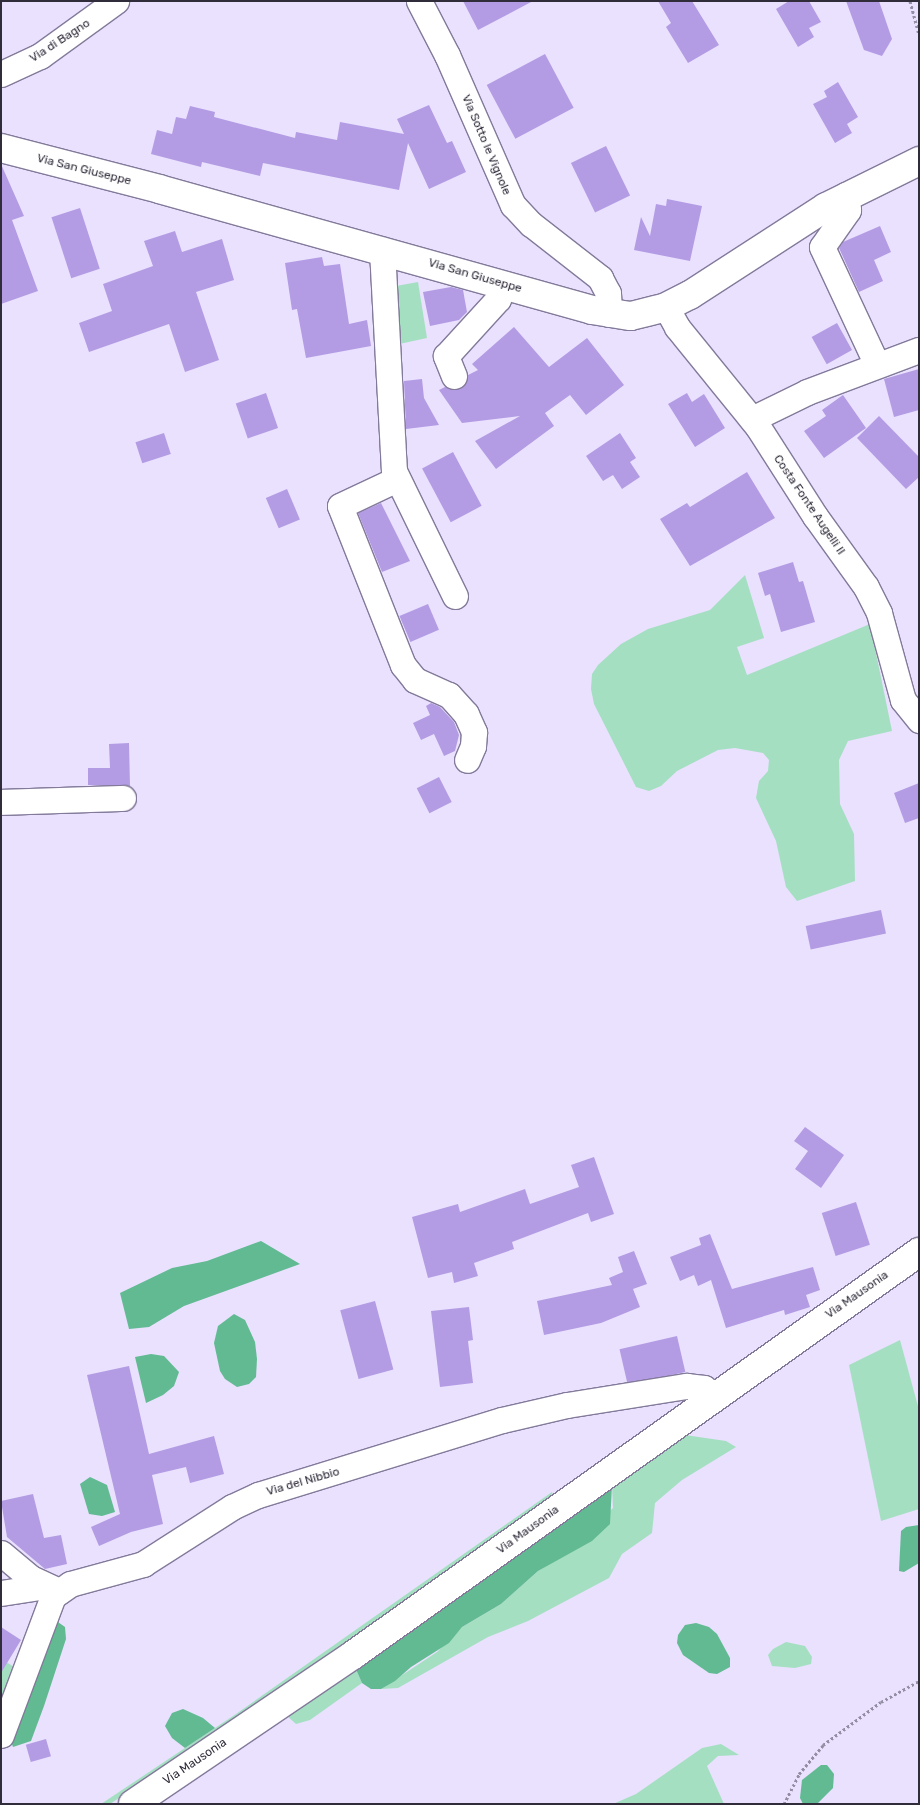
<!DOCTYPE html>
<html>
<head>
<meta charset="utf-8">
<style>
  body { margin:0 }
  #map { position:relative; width:920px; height:1805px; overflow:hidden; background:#e9e1fe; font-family:Rubik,sans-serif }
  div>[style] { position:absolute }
  .green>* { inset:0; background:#a5dfc2 }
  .forest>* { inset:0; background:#61ba92 }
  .building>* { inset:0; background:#b39ce4; transform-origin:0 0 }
  .path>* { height:3px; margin-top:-1.5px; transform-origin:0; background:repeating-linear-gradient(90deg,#948ea4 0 2.5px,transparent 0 5px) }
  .roads { filter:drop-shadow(1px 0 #837a9a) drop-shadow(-1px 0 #837a9a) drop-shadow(0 1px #837a9a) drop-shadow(0 -1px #837a9a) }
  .minor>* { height:25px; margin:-12.5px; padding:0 12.5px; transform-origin:12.5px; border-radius:12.5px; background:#fff }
  .major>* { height:28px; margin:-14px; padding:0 14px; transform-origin:14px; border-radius:14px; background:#fff }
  span { translate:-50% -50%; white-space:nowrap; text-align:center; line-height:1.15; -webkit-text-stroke:4px #fff; paint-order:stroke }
  .street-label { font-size:12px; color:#302c3a }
  .frame { position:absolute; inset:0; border:2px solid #302c3a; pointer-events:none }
</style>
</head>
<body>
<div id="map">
  <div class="green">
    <div style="clip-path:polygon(418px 282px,427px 338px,390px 346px,385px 288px)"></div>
    <div style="clip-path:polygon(745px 575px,764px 638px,737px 647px,747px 675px,870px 624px,892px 731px,848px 741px,839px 760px,840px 804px,854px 834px,855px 881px,797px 901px,786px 887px,776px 841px,756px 798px,759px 781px,768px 771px,769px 760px,763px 753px,735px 748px,718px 750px,677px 771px,661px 786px,649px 791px,636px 787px,594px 704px,591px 689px,592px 674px,598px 665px,621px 644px,648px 629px,710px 610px)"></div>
    <div style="clip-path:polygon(900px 1340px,919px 1410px,919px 1509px,881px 1521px,849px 1365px)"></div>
    <div style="clip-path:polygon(685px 1435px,726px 1441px,736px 1447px,682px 1480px,655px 1503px,652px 1533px,622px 1554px,609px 1578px,528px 1621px,488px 1637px,398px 1688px,381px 1689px,437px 1652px,462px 1627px,501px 1604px,538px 1571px,561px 1557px,613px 1508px,612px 1485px)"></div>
    <div style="clip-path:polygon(552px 1492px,554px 1499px,246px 1713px,110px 1804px,101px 1804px,236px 1714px)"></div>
    <div style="clip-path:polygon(786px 1642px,805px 1646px,812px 1657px,811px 1664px,795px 1668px,772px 1666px,768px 1655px,773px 1649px)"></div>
    <div style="clip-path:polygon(1px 1659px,21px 1671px,1px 1722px)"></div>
    <div style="clip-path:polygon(355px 1667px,362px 1683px,310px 1720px,296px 1724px,286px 1715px)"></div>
    <div style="clip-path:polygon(721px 1744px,739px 1755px,718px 1756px,707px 1766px,724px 1804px,613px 1804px,636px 1794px,702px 1748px)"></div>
  </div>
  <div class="forest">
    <div style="clip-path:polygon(261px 1241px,300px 1264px,184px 1306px,149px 1327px,129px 1329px,120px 1293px,172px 1268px,207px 1261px)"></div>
    <div style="clip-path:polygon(234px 1314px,245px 1320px,255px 1342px,257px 1359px,256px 1377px,249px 1384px,237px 1387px,225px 1379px,220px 1371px,214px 1343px,218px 1326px)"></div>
    <div style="clip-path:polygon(151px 1354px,164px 1356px,179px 1372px,174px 1386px,163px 1395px,146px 1403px,135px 1357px)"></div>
    <div style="clip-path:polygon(90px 1477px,107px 1485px,115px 1512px,102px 1516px,89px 1514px,80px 1484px)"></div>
    <div style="clip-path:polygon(612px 1485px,610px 1524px,592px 1541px,538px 1571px,501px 1604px,462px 1627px,449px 1643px,411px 1667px,395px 1681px,381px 1689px,371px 1689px,362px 1683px,355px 1667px)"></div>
    <div style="clip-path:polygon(919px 1525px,919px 1563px,904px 1572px,899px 1571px,901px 1531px,906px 1527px)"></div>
    <div style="clip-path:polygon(55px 1620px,65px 1627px,66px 1639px,44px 1706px,31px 1741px,13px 1747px,10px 1739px,53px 1634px)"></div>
    <div style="clip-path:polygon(696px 1623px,709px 1627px,717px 1634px,730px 1658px,730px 1667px,717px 1674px,709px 1673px,683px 1655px,677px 1643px,678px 1635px,685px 1625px)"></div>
    <div style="clip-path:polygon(183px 1709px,203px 1718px,215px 1728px,185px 1748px,172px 1738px,165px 1726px,172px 1713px)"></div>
    <div style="clip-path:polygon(821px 1765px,827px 1765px,834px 1774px,833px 1788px,818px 1803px,803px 1804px,800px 1798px,802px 1780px)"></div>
  </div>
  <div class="building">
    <div style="clip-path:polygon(463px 1px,533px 1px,478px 30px)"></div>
    <div style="clip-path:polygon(658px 1px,692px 1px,719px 45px,688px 63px,666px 27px,671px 23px)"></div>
    <div style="clip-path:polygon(789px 1px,809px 1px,821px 22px,809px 28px,814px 37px,798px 47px,776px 9px)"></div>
    <div style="clip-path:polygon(846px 1px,879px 1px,892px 39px,882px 56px,864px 50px)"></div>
    <div style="left:545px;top:54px;width:61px;height:66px;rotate:62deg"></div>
    <div style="clip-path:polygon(838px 82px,858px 117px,847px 124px,852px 133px,835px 143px,813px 104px,827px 97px,824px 91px)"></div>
    <div style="clip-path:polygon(429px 105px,447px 143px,452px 141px,466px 172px,429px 189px,408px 143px,399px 190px,263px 163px,260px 176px,202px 162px,201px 167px,151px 154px,157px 130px,172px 134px,176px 117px,186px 119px,190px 106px,215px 112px,214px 117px,295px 138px,296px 132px,337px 140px,340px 122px,404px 134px,397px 119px)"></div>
    <div style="left:606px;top:146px;width:55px;height:39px;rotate:64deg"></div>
    <div style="clip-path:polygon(1px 164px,24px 216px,12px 220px,38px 291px,1px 304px)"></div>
    <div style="clip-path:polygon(667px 199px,702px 206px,690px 261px,634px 250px,641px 217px,650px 236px,656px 204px,666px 206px)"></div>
    <div style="left:80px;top:208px;width:64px;height:30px;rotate:72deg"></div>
    <div style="clip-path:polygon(880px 226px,891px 252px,874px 260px,883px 281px,859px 292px,839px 248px,843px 242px)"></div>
    <div style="clip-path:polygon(175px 231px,182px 252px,222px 239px,234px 280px,196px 292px,219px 360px,185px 372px,169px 324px,89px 352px,79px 323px,112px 311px,103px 284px,153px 266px,144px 241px)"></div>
    <div style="clip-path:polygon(322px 257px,324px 266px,340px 264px,349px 324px,367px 320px,371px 346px,306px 358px,297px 309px,292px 310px,285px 263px)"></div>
    <div style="clip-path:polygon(451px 287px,463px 290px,467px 312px,459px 320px,430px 326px,423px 292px)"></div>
    <div style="left:837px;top:323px;width:31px;height:29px;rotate:61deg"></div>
    <div style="clip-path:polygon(514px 327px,549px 367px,587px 338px,624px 385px,586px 415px,570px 395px,545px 413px,554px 426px,496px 469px,475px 441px,520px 416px,462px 423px,439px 390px,445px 387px,459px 389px,465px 385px,468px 375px,478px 370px,472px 364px)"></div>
    <div style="clip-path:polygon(919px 369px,919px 410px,894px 417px,884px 379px)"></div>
    <div style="clip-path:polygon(422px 379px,424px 398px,439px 425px,406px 429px,404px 381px)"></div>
    <div style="left:266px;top:393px;width:37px;height:32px;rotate:71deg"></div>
    <div style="clip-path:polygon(687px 393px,692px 402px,704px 394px,725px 428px,695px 447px,668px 404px)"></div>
    <div style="clip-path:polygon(843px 395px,866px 428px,824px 458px,804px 431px,826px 416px,822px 410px)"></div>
    <div style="clip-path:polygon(879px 416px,919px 457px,919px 477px,906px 489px,857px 438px)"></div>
    <div style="left:164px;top:433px;width:22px;height:30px;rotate:72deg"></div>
    <div style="clip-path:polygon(620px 433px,636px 458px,630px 462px,640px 477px,622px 489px,613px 475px,603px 481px,586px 456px)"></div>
    <div style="left:453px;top:452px;width:61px;height:35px;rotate:62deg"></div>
    <div style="clip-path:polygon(747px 472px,775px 518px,690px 566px,660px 519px,687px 503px,690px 507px)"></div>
    <div style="left:287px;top:489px;width:33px;height:23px;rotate:67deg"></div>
    <div style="clip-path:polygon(381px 503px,410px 561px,382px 572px,358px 513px)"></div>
    <div style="clip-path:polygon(793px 562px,799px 582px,803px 581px,815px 622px,781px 632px,770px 594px,765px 596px,758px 573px)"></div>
    <div style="left:428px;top:604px;width:28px;height:31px;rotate:67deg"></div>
    <div style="clip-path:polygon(431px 703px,440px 707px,454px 722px,459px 735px,455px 751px,444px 756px,434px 734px,421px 740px,413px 723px,430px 715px,426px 706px)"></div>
    <div style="clip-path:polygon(129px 743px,130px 786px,88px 785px,88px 768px,110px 768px,109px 744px)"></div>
    <div style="left:439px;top:777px;width:28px;height:25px;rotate:63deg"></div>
    <div style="clip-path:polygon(919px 783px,919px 818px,905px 823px,894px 793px)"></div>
    <div style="left:881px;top:910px;width:24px;height:77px;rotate:78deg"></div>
    <div style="clip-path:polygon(805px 1127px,844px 1155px,821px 1188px,795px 1169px,808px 1151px,794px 1141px)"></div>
    <div style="clip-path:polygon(594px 1157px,614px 1214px,591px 1222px,588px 1213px,512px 1242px,514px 1249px,474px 1263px,478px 1276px,454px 1283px,452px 1272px,428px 1278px,412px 1217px,458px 1204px,460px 1212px,525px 1189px,530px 1204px,579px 1187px,571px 1165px)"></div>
    <div style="left:856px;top:1202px;width:45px;height:36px;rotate:72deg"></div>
    <div style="clip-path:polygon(710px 1234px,732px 1289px,813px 1267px,820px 1290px,806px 1295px,810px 1307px,785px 1315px,784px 1310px,726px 1328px,711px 1280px,698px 1286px,694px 1275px,680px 1281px,670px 1257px,701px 1245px,699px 1238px)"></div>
    <div style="clip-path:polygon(634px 1251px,647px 1284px,633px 1289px,640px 1307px,601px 1323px,544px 1335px,537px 1301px,612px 1285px,609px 1278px,623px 1272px,618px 1257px)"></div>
    <div style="left:375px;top:1301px;width:71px;height:36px;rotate:75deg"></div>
    <div style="clip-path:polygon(469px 1307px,473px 1340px,468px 1341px,473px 1383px,440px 1387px,431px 1311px)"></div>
    <div style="left:677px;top:1336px;width:37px;height:59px;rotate:77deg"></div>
    <div style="clip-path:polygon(129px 1366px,149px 1454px,214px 1436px,224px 1474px,190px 1483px,186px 1467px,152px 1475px,163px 1524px,131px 1532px,99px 1546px,91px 1527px,120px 1514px,87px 1375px)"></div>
    <div style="clip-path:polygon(33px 1494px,44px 1538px,61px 1535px,67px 1564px,45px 1569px,7px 1537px,1px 1501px)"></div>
    <div style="clip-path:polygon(1px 1627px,21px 1640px,1px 1673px)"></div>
    <div style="left:46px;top:1739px;width:18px;height:21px;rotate:74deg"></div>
  </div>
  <div class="path">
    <div style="left:910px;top:1px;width:34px;rotate:75deg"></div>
    <div style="left:784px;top:1804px;width:34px;rotate:-63deg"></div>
    <div style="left:799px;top:1774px;width:38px;rotate:-50deg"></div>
    <div style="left:823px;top:1745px;width:72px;rotate:-36.6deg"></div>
    <div style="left:881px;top:1702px;width:43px;rotate:-28.9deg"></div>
  </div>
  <div class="roads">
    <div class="minor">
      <div style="left:419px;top:1px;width:61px;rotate:62.6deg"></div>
      <div style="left:447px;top:55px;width:164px;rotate:66.3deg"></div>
      <div style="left:513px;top:205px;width:26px;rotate:47deg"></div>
      <div style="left:531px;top:224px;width:88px;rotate:38deg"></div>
      <div style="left:600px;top:278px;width:17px;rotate:62deg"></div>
      <div style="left:608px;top:293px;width:21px;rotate:87deg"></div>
      <div style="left:1px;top:74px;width:43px;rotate:-24.8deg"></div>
      <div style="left:40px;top:56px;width:94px;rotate:-35.9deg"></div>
      <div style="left:846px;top:195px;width:15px;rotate:82deg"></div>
      <div style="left:848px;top:210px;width:45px;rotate:125.1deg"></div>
      <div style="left:822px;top:247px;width:130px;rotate:65deg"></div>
      <div style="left:382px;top:250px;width:221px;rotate:86.9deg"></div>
      <div style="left:394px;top:471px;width:139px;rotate:64deg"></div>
      <div style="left:666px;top:307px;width:23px;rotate:61deg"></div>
      <div style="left:677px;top:327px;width:129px;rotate:51deg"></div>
      <div style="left:758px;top:427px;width:106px;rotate:57.4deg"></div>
      <div style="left:815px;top:516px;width:87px;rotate:54.3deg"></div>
      <div style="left:866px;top:587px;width:29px;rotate:63deg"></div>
      <div style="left:879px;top:613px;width:90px;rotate:74.6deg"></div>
      <div style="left:903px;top:700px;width:26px;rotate:51deg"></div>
      <div style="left:454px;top:376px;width:22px;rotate:-112deg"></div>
      <div style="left:446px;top:356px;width:77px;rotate:-47.6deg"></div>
      <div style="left:498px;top:299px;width:15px;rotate:-79deg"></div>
      <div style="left:752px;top:419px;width:61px;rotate:-26.1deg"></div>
      <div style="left:807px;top:392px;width:120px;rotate:-20.6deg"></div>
      <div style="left:397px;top:479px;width:63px;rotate:154.7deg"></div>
      <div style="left:340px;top:506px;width:171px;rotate:68.4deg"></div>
      <div style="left:403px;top:665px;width:19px;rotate:51deg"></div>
      <div style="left:415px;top:680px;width:37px;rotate:24deg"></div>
      <div style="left:449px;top:695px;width:25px;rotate:48deg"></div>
      <div style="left:466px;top:714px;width:20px;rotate:66deg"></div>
      <div style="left:474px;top:732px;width:14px;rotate:94deg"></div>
      <div style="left:473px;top:746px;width:15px;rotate:113deg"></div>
      <div style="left:1px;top:802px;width:122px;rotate:-1.9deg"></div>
      <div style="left:1px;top:1553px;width:39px;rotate:40deg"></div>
      <div style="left:31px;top:1578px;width:31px;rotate:25deg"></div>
      <div style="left:1px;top:1593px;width:46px;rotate:-8.8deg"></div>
      <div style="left:1px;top:1735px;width:148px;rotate:-69.5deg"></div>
      <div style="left:53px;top:1596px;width:21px;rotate:-35deg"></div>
      <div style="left:70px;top:1584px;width:76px;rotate:-15.3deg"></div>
      <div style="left:143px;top:1564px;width:106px;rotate:-32.6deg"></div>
      <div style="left:232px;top:1507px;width:29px;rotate:-25deg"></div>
      <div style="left:258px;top:1495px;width:255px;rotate:-17.1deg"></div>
      <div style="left:502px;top:1420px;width:67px;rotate:-13deg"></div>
      <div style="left:567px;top:1405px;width:121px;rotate:-9.1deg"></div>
      <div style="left:686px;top:1386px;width:18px;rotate:6deg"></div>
      <div style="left:704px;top:1388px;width:13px;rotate:45deg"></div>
    </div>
    <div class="major">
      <div style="left:1px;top:148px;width:163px;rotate:14.5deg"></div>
      <div style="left:159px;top:189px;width:450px;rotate:15.6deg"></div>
      <div style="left:592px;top:310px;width:39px;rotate:9deg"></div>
      <div style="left:631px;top:316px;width:36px;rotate:-14deg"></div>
      <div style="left:666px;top:307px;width:27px;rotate:-27deg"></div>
      <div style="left:690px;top:295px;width:162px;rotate:-32.9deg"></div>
      <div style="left:826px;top:207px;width:104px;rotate:-26.3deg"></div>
      <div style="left:133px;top:1804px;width:266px;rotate:-34.1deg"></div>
      <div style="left:353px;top:1655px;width:695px;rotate:-35.45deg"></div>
    </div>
  </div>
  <div class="street-label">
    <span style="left:60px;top:41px;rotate:-33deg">Via di Bagno</span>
    <span style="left:486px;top:145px;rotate:67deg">Via Sotto le Vignole</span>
    <span style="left:84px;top:170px;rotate:14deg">Via San Giuseppe</span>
    <span style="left:475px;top:276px;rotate:16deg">Via San Giuseppe</span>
    <span style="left:809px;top:505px;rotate:56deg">Costa Fonte Augelli II</span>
    <span style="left:857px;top:1295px;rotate:-35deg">Via Mausonia</span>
    <span style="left:303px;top:1482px;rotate:-16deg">Via del Nibbio</span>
    <span style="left:528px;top:1530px;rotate:-36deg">Via Mausonia</span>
    <span style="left:195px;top:1762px;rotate:-34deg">Via Mausonia</span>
  </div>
  <div class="frame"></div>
</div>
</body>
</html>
